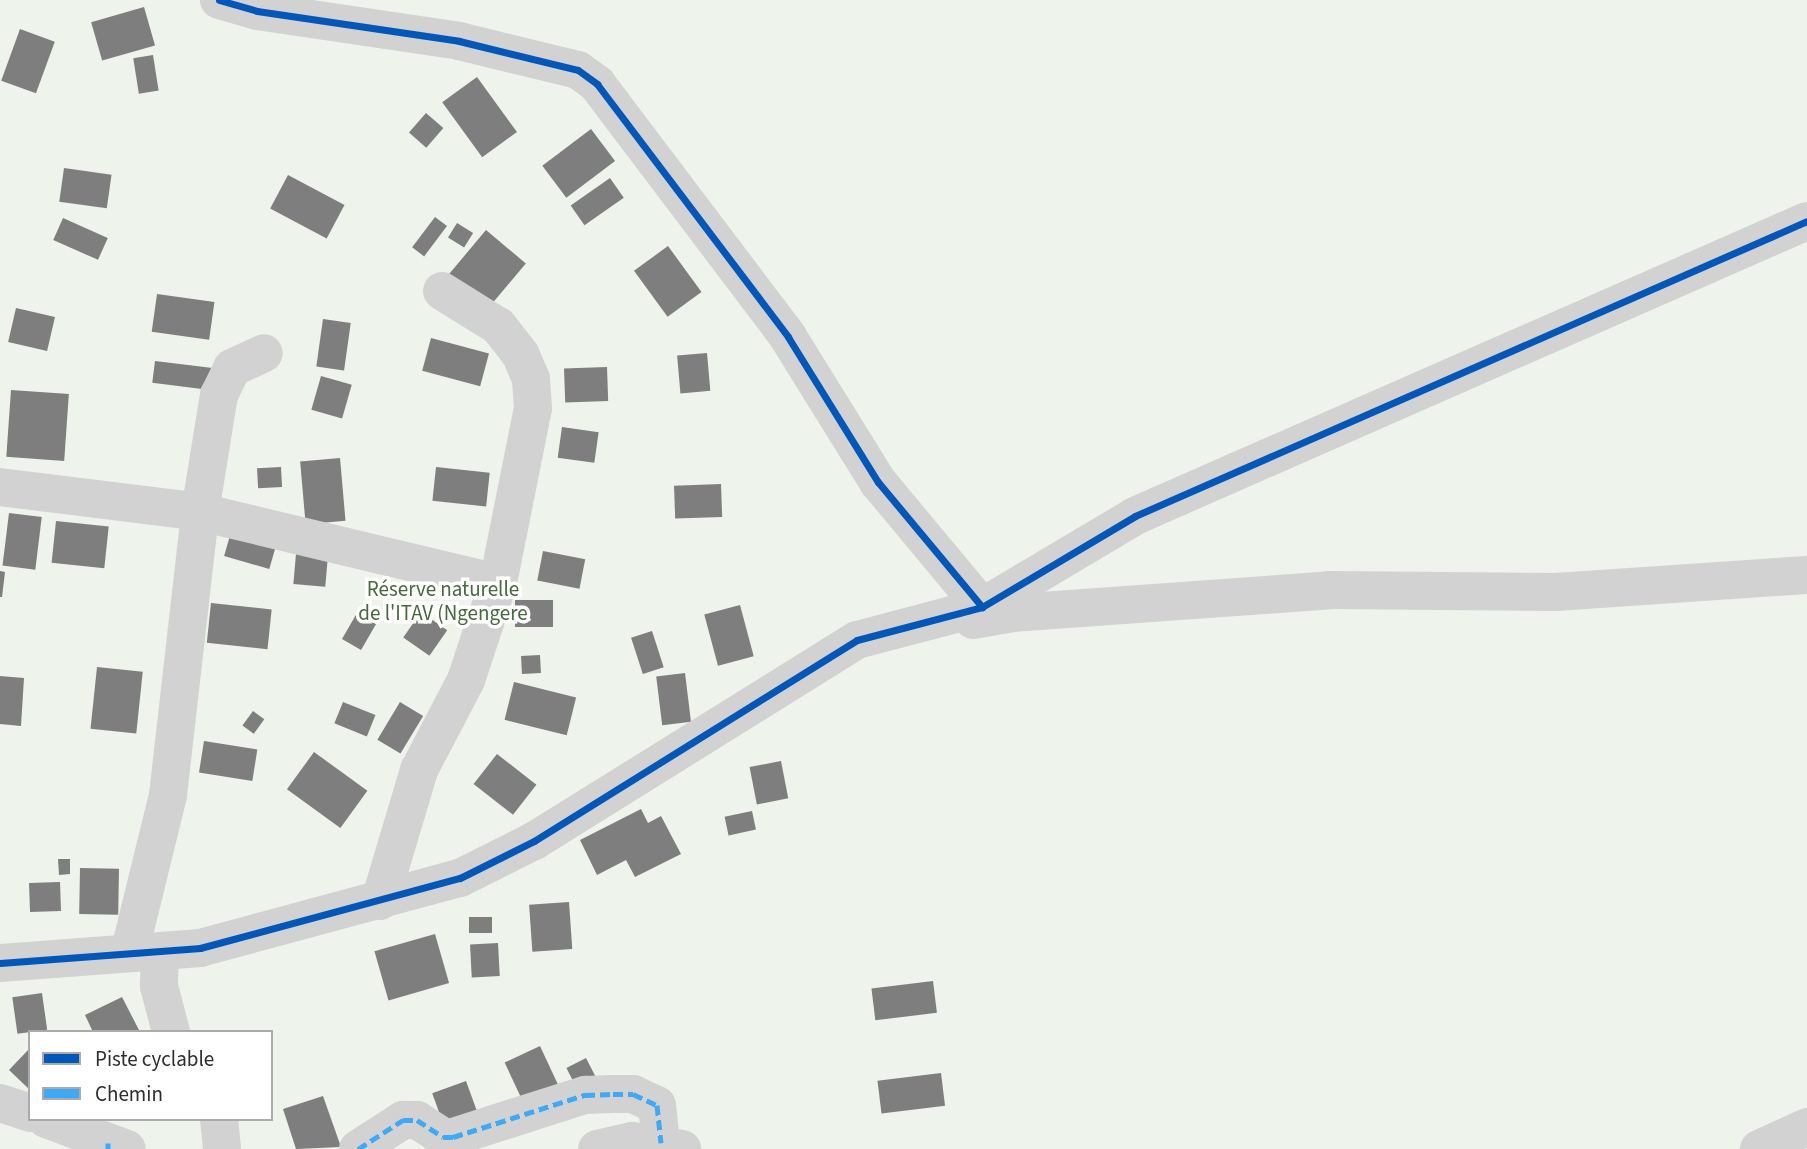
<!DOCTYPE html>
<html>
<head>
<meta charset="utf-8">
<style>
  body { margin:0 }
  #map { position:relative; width:1807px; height:1149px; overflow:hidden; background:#fff; font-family:"Source Sans 3",sans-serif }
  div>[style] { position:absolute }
  .green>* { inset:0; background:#eef3eb }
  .building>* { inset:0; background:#7e7e7e; transform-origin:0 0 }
  .minor>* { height:38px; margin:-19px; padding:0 19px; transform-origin:19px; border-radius:19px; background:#d2d2d2 }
  .quiet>* { height:5px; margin-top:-2.5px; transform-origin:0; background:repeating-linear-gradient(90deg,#3fa9f5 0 10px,transparent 0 15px) }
  .cycleway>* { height:7px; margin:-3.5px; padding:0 3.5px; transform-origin:3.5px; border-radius:3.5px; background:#0057b8 }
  span { translate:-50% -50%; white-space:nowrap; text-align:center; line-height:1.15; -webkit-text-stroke:7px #fff; paint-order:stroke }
  .park-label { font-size:21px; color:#47673d }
  .legend { position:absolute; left:28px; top:1030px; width:245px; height:91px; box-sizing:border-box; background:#fff; border:2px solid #ababab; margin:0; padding:9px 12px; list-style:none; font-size:21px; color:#2d2d2d }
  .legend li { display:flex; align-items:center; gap:14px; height:35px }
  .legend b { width:35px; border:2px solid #ababab }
</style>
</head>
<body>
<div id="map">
  <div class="green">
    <div style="clip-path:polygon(evenodd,0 0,1807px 0,1807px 1149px,0 1149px,0 0,30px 1032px,271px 1032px,271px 1119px,30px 1119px,30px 1032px)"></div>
  </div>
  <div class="building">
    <div style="left:144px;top:7px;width:40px;height:55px;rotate:74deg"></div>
    <div style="left:20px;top:29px;width:37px;height:55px;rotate:20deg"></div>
    <div style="left:153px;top:55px;width:36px;height:20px;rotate:81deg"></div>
    <div style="left:477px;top:77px;width:68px;height:43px;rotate:54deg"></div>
    <div style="left:426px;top:113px;width:23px;height:26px;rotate:41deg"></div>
    <div style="left:591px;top:129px;width:40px;height:61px;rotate:53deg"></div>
    <div style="left:64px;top:168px;width:48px;height:34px;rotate:8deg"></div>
    <div style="left:288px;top:175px;width:64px;height:38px;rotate:28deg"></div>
    <div style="left:610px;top:178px;width:24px;height:48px;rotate:55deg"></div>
    <div style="left:435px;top:217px;width:15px;height:38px;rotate:37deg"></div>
    <div style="left:63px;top:218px;width:49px;height:24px;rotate:24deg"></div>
    <div style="left:457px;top:223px;width:19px;height:17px;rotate:32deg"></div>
    <div style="left:486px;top:230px;width:52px;height:59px;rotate:40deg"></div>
    <div style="left:668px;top:246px;width:57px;height:42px;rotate:54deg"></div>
    <div style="left:157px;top:294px;width:58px;height:38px;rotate:8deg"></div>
    <div style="left:16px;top:308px;width:40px;height:35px;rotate:13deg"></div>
    <div style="left:323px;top:319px;width:28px;height:48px;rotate:8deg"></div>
    <div style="left:431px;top:338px;width:60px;height:34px;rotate:15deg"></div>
    <div style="left:707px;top:353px;width:38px;height:30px;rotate:85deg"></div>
    <div style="left:155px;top:361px;width:60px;height:22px;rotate:7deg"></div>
    <div style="left:607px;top:367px;width:34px;height:43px;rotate:88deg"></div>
    <div style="left:321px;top:376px;width:32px;height:35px;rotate:16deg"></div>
    <div style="left:11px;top:390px;width:58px;height:67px;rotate:4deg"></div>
    <div style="left:562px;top:427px;width:37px;height:31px;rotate:8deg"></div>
    <div style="left:340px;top:458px;width:63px;height:40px;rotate:85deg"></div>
    <div style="left:281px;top:467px;width:20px;height:24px;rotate:87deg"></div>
    <div style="left:436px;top:467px;width:54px;height:34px;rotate:6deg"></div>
    <div style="left:721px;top:484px;width:33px;height:47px;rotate:88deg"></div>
    <div style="left:9px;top:513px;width:33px;height:53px;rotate:7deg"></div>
    <div style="left:56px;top:521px;width:53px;height:42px;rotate:6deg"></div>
    <div style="left:231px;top:532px;width:47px;height:25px;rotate:16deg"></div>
    <div style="left:543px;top:551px;width:43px;height:30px;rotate:11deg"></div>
    <div style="left:296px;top:554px;width:32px;height:30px;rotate:5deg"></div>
    <div style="clip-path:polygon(0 571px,5px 572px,2px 597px,0 597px)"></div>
    <div style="left:553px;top:600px;width:27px;height:38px;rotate:90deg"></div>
    <div style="left:211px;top:603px;width:61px;height:40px;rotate:6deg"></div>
    <div style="left:740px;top:605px;width:53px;height:37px;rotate:75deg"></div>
    <div style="left:421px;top:612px;width:32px;height:31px;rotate:35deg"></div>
    <div style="left:357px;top:613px;width:22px;height:30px;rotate:30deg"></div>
    <div style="left:652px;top:631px;width:38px;height:22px;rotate:72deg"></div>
    <div style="left:540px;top:655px;width:18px;height:19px;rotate:87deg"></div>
    <div style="left:97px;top:667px;width:46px;height:62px;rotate:6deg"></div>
    <div style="left:685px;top:673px;width:49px;height:29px;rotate:83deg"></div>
    <div style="clip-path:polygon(0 676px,24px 678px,21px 726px,0 724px)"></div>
    <div style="left:514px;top:682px;width:64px;height:39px;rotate:14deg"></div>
    <div style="left:343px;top:702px;width:35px;height:23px;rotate:22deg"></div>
    <div style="left:400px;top:702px;width:27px;height:44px;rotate:31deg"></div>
    <div style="left:253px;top:711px;width:14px;height:18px;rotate:36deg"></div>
    <div style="left:204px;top:741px;width:54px;height:32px;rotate:9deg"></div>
    <div style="left:314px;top:752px;width:66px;height:46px;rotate:36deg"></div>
    <div style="left:497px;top:754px;width:50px;height:38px;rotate:38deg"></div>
    <div style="left:781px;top:761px;width:38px;height:32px;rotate:79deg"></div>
    <div style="clip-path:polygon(641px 809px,648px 823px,661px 816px,681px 854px,635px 877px,626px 860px,597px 875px,580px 840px)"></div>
    <div style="left:752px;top:811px;width:19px;height:28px;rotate:78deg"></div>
    <div style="clip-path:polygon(58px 859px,70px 859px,70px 874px,59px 875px)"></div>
    <div style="left:80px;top:868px;width:39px;height:46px;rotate:1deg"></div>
    <div style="left:60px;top:882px;width:29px;height:31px;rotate:88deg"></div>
    <div style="left:569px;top:902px;width:47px;height:40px;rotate:86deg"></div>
    <div style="left:492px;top:917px;width:16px;height:23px;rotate:90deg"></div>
    <div style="left:435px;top:934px;width:51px;height:63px;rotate:74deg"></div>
    <div style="left:498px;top:943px;width:33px;height:28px;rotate:87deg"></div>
    <div style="left:933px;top:981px;width:32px;height:62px;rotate:83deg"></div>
    <div style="left:42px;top:993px;width:37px;height:30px;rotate:82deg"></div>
    <div style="clip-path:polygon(122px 997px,140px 1032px,93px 1032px,85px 1015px)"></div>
    <div style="left:540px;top:1046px;width:43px;height:39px;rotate:65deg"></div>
    <div style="clip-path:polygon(30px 1048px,30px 1090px,9px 1070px)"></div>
    <div style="left:586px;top:1058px;width:22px;height:22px;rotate:63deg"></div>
    <div style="left:941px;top:1073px;width:33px;height:64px;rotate:83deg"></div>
    <div style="left:466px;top:1081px;width:38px;height:36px;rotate:70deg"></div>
    <div style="clip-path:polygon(323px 1096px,341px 1147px,296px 1149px,283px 1109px)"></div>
  </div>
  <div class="minor">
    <div style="left:219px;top:0;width:40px;rotate:16deg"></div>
    <div style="left:257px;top:11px;width:204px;rotate:8.4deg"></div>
    <div style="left:459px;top:41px;width:122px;rotate:13.7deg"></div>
    <div style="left:578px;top:70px;width:24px;rotate:36deg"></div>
    <div style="left:597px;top:84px;width:317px;rotate:52.9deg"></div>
    <div style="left:788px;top:337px;width:171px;rotate:58.2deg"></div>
    <div style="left:878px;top:482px;width:163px;rotate:50.2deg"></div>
    <div style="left:0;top:487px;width:202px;rotate:7.1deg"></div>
    <div style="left:200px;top:512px;width:306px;rotate:13.4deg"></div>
    <div style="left:973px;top:620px;width:41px;rotate:-9.9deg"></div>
    <div style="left:1013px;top:613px;width:318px;rotate:-4.1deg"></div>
    <div style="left:1330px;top:590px;width:226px;rotate:0.5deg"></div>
    <div style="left:1556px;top:592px;width:252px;rotate:-3.9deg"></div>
    <div style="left:380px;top:901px;width:137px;rotate:-73.4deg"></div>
    <div style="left:419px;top:770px;width:102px;rotate:-62.4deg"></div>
    <div style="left:466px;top:680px;width:102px;rotate:-71.7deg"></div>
    <div style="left:498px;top:583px;width:178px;rotate:-78.7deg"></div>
    <div style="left:533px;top:408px;width:29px;rotate:-94deg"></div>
    <div style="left:531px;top:379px;width:26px;rotate:-113deg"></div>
    <div style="left:521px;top:355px;width:37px;rotate:-128deg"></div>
    <div style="left:498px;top:326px;width:66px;rotate:-148deg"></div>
    <div style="left:130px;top:950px;width:160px;rotate:-76.2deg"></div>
    <div style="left:168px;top:795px;width:285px;rotate:-83.5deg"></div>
    <div style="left:200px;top:512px;width:119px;rotate:-80.8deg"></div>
    <div style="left:219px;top:395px;width:30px;rotate:-64deg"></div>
    <div style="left:232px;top:368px;width:35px;rotate:-25deg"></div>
    <div style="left:160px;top:953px;width:33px;rotate:92deg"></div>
    <div style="left:159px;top:986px;width:48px;rotate:75.4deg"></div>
    <div style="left:0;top:963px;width:201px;rotate:-4.3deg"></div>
    <div style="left:200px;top:948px;width:269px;rotate:-15.1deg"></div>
    <div style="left:460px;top:878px;width:83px;rotate:-26.6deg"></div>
    <div style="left:534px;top:841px;width:380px;rotate:-31.9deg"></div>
    <div style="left:857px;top:640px;width:129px;rotate:-14.8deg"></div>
    <div style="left:982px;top:607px;width:178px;rotate:-30.7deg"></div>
    <div style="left:1135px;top:516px;width:734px;rotate:-23.7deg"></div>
    <div style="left:0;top:1103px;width:32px;rotate:18deg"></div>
    <div style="left:46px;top:1119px;width:86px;rotate:20.3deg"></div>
    <div style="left:219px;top:1119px;width:30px;rotate:84deg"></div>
    <div style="left:358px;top:1149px;width:54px;rotate:-32.8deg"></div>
    <div style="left:403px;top:1120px;width:14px"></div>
    <div style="left:417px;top:1120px;width:31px;rotate:33deg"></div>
    <div style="left:443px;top:1137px;width:10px"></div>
    <div style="left:453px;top:1137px;width:139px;rotate:-17.7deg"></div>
    <div style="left:585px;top:1095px;width:28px;rotate:-2deg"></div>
    <div style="left:613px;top:1094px;width:20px"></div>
    <div style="left:633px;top:1094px;width:26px;rotate:25deg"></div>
    <div style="left:657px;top:1105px;width:38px;rotate:84deg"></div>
    <div style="left:597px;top:1149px;width:36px;rotate:-13deg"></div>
    <div style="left:632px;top:1141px;width:51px;rotate:9.1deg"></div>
    <div style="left:1759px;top:1149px;width:53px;rotate:-24.6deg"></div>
  </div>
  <div class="quiet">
    <div style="left:108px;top:1149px;width:6px;rotate:-90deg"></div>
    <div style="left:358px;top:1149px;width:54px;rotate:-32.8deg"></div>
    <div style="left:403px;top:1120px;width:14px"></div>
    <div style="left:417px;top:1120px;width:31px;rotate:33deg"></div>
    <div style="left:443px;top:1137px;width:10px"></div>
    <div style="left:453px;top:1137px;width:139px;rotate:-17.7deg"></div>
    <div style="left:585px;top:1095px;width:28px;rotate:-2deg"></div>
    <div style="left:613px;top:1094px;width:20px"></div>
    <div style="left:633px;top:1094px;width:26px;rotate:25deg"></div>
    <div style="left:657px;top:1105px;width:38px;rotate:84deg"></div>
  </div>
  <div class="cycleway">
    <div style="left:219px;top:0;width:40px;rotate:16deg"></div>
    <div style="left:257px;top:11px;width:204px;rotate:8.4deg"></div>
    <div style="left:459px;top:41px;width:122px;rotate:13.7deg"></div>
    <div style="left:578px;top:70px;width:24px;rotate:36deg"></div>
    <div style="left:597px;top:84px;width:317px;rotate:52.9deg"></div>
    <div style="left:788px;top:337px;width:171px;rotate:58.2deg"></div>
    <div style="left:878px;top:482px;width:163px;rotate:50.2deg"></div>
    <div style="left:0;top:963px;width:201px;rotate:-4.3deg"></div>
    <div style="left:200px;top:948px;width:269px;rotate:-15.1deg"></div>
    <div style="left:460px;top:878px;width:83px;rotate:-26.6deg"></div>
    <div style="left:534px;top:841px;width:380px;rotate:-31.9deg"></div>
    <div style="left:857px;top:640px;width:129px;rotate:-14.8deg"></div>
    <div style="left:982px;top:607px;width:178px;rotate:-30.7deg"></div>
    <div style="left:1135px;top:516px;width:734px;rotate:-23.7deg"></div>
  </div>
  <div class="park-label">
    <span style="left:443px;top:601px">Réserve naturelle<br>de l'ITAV (Ngengere</span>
  </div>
  <ul class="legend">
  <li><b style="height:9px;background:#0057b8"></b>Piste cyclable</li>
  <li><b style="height:9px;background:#3fa9f5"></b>Chemin</li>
  </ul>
</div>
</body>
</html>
